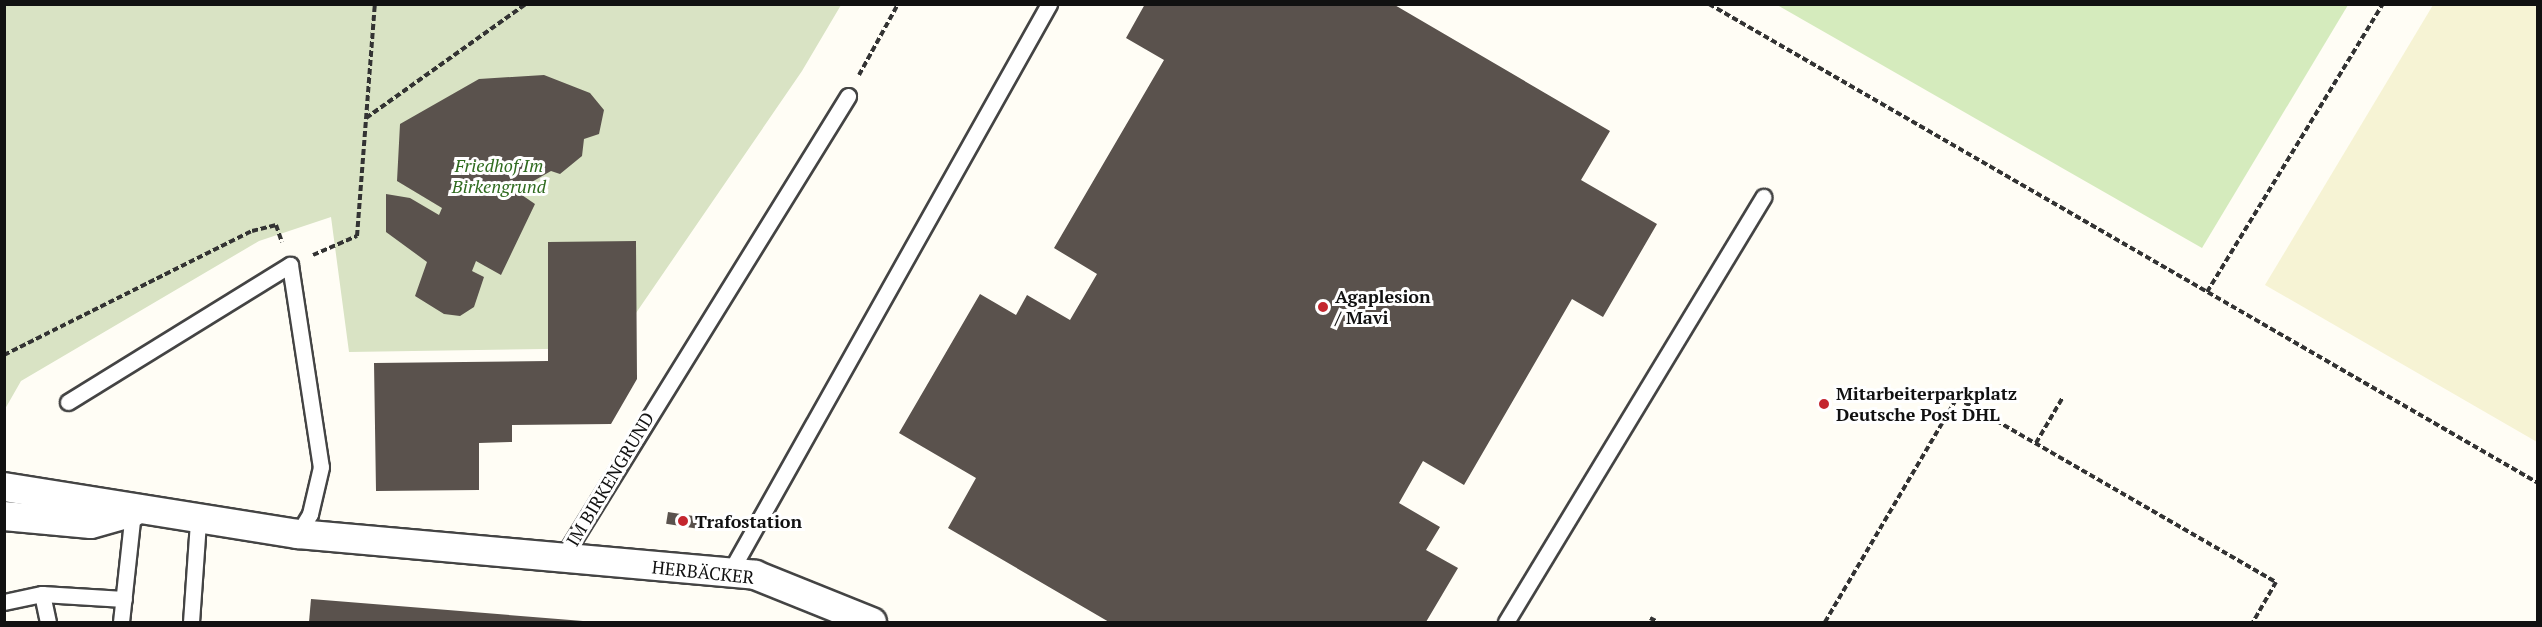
<!DOCTYPE html>
<html>
<head>
<meta charset="utf-8">
<style>
  body { margin:0 }
  #map { position:relative; width:2542px; height:627px; overflow:hidden; background:#fffdf5; font-family:"PT Serif",serif }
  div>[style] { position:absolute }
  .farmland>* { inset:0; background:#f6f3d4 }
  .green>* { inset:0; background:#d5ebbd }
  .cemetery>* { inset:0; background:#d9e3c4 }
  .building>* { inset:0; background:#5a524d; transform-origin:0 0 }
  .path>* { height:4px; margin-top:-2px; transform-origin:0; background:repeating-linear-gradient(90deg,#333 0 6px,transparent 0 9px) }
  .roads { filter:drop-shadow(2px 0 #444) drop-shadow(-2px 0 #444) drop-shadow(0 2px #444) drop-shadow(0 -2px #444) }
  .lane>* { height:15px; margin:-7.5px; padding:0 7.5px; transform-origin:7.5px; border-radius:7.5px; background:#fff }
  .street>* { height:28px; margin:-14px; padding:0 14px; transform-origin:14px; border-radius:14px; background:#fff }
  .dots>* { width:16px; height:16px; translate:-50% -50%; box-sizing:border-box; border:3px solid #fff; border-radius:50% }
  span { translate:-50% -50%; white-space:nowrap; text-align:center; line-height:1.15; -webkit-text-stroke:6px #fff; paint-order:stroke }
  .park-label { font-size:18px; color:#2f6b1f; font-style:italic }
  .poi-label { font-size:18px; color:#111; font-weight:700 }
  .left { translate:0 -50%; text-align:left }
  .street-label { font-size:18px; color:#111 }
  .frame { position:absolute; inset:0; border:6px solid #111; pointer-events:none }
</style>
</head>
<body>
<div id="map">
  <div class="farmland">
    <div style="clip-path:polygon(2433px 5px,2537px 5px,2537px 442px,2265px 285px)"></div>
  </div>
  <div class="green">
    <div style="clip-path:polygon(1777px 5px,2348px 5px,2202px 248px)"></div>
  </div>
  <div class="cemetery">
    <div style="clip-path:polygon(5px 5px,841px 5px,802px 71px,612px 348px,349px 352px,331px 217px,259px 241px,21px 381px,5px 409px)"></div>
  </div>
  <div class="building">
    <div style="clip-path:polygon(1145px 4px,1393px 4px,1610px 131px,1581px 180px,1657px 224px,1603px 317px,1572px 299px,1464px 485px,1423px 461px,1399px 503px,1440px 527px,1426px 550px,1458px 568px,1426px 622px,1109px 622px,948px 528px,976px 478px,899px 433px,980px 294px,1016px 315px,1027px 295px,1070px 320px,1097px 274px,1054px 248px,1164px 60px,1126px 38px)"></div>
    <div style="clip-path:polygon(544px 75px,590px 93px,604px 110px,599px 134px,584px 139px,582px 156px,560px 174px,551px 171px,516px 191px,535px 204px,501px 275px,476px 261px,472px 271px,484px 277px,474px 307px,460px 316px,444px 314px,415px 296px,427px 262px,386px 232px,386px 194px,410px 198px,439px 215px,442px 208px,397px 181px,400px 124px,479px 79px)"></div>
    <div style="clip-path:polygon(636px 241px,637px 379px,611px 424px,512px 425px,512px 442px,479px 443px,479px 490px,376px 491px,374px 363px,548px 361px,548px 242px)"></div>
    <div style="left:668px;top:512px;width:32px;height:12px;rotate:9deg"></div>
    <div style="clip-path:polygon(311px 599px,583px 621px,583px 622px,309px 622px)"></div>
  </div>
  <div class="path">
    <div style="left:1709px;top:4px;width:957px;rotate:30.02deg"></div>
    <div style="left:859px;top:75px;width:81px;rotate:-61.2deg"></div>
    <div style="left:366px;top:118px;width:196px;rotate:-35.5deg"></div>
    <div style="left:313px;top:255px;width:48px;rotate:-23.4deg"></div>
    <div style="left:357px;top:236px;width:233px;rotate:-85.6deg"></div>
    <div style="left:2207px;top:292px;width:338px;rotate:-58.6deg"></div>
    <div style="left:4px;top:355px;width:277px;rotate:-26.6deg"></div>
    <div style="left:252px;top:231px;width:25px;rotate:-14deg"></div>
    <div style="left:276px;top:225px;width:18px;rotate:71deg"></div>
    <div style="left:2036px;top:443px;width:53px;rotate:-59.6deg"></div>
    <div style="left:1650px;top:618px;width:9px;rotate:27deg"></div>
    <div style="left:1825px;top:622px;width:260px;rotate:-59.5deg"></div>
    <div style="left:1957px;top:398px;width:368px;rotate:30deg"></div>
    <div style="left:2276px;top:582px;width:46px;rotate:119.9deg"></div>
  </div>
  <div class="roads">
    <div class="lane">
      <div style="left:68px;top:402px;width:261px;rotate:-31.7deg"></div>
      <div style="left:290px;top:265px;width:204px;rotate:81.3deg"></div>
      <div style="left:321px;top:467px;width:48px;rotate:103.2deg"></div>
      <div style="left:310px;top:514px;width:23px;rotate:121deg"></div>
      <div style="left:563px;top:557px;width:542px;rotate:-58.27deg"></div>
      <div style="left:729px;top:574px;width:654px;rotate:-60.69deg"></div>
      <div style="left:42px;top:594px;width:29px;rotate:78deg"></div>
      <div style="left:4px;top:602px;width:39px;rotate:-12deg"></div>
      <div style="left:42px;top:594px;width:82px;rotate:3.5deg"></div>
      <div style="left:121px;top:622px;width:111px;rotate:-83.8deg"></div>
      <div style="left:191px;top:622px;width:101px;rotate:-86deg"></div>
      <div style="left:1506px;top:622px;width:497px;rotate:-58.8deg"></div>
    </div>
    <div class="street">
      <div style="left:4px;top:487px;width:298px;rotate:9.1deg"></div>
      <div style="left:298px;top:534px;width:459px;rotate:5.1deg"></div>
      <div style="left:755px;top:575px;width:126px;rotate:21.9deg"></div>
      <div style="left:4px;top:516px;width:87px;rotate:5.3deg"></div>
      <div style="left:91px;top:524px;width:44px;rotate:-15.9deg"></div>
    </div>
  </div>
  <div class="dots">
    <div style="left:1323px;top:307px;background:#c4262e"></div>
    <div style="left:1824px;top:404px;background:#c4262e"></div>
    <div style="left:683px;top:521px;background:#c4262e"></div>
  </div>
  <div class="park-label">
    <span style="left:499px;top:176px">Friedhof Im<br>Birkengrund</span>
  </div>
  <div class="poi-label">
    <span class="left" style="left:1335px;top:307px">Agaplesion<br>/ Mavi</span>
    <span class="left" style="left:1836px;top:404px">Mitarbeiterparkplatz<br>Deutsche Post DHL</span>
    <span class="left" style="left:695px;top:521px">Trafostation</span>
  </div>
  <div class="street-label">
    <span style="left:610px;top:479px;rotate:-59deg">IM BIRKENGRUND</span>
    <span style="left:703px;top:572px;rotate:6deg">HERBÄCKER</span>
  </div>
  <div class="frame"></div>
</div>
</body>
</html>
